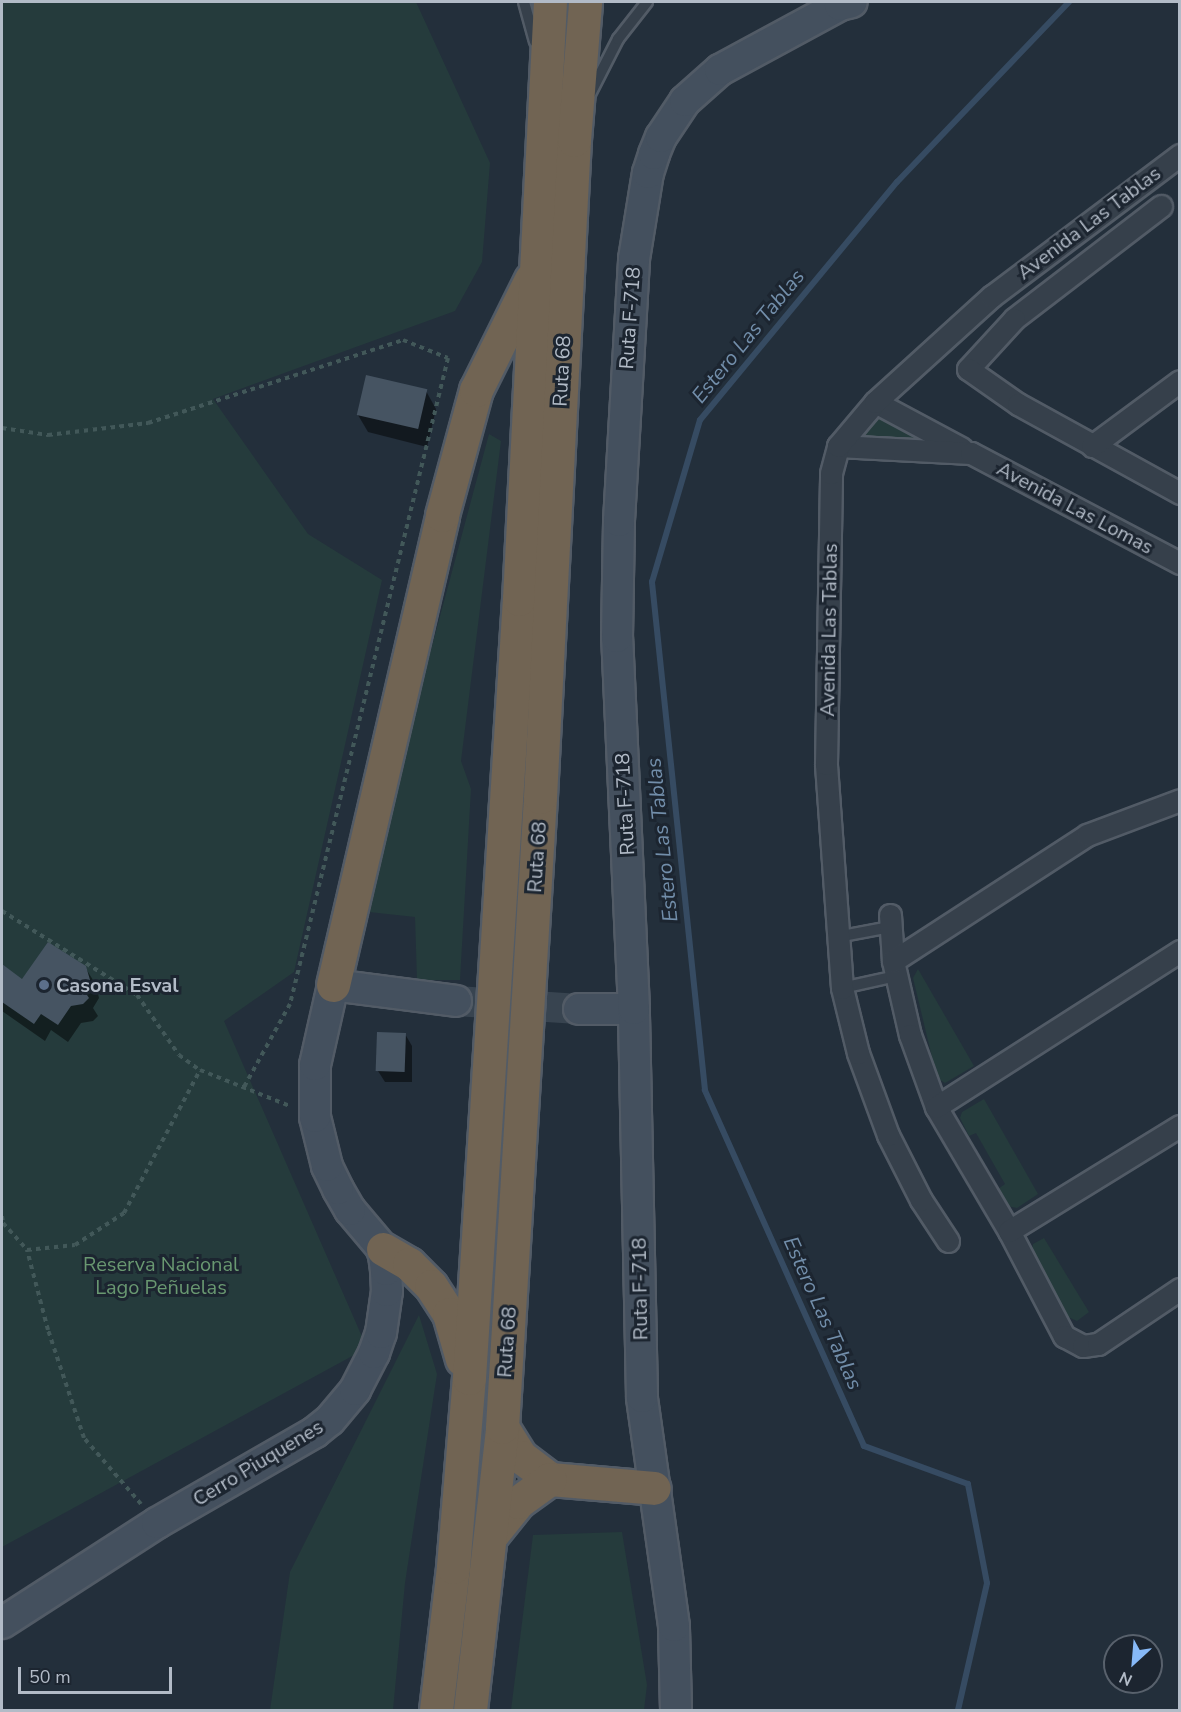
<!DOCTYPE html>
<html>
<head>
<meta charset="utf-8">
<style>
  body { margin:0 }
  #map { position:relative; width:1181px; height:1712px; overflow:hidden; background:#232f3b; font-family:"Nunito Sans",sans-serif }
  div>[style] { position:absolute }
  .green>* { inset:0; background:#253b3c }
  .shadow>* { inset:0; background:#0007 }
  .stream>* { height:6px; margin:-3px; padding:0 3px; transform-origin:3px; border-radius:3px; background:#364b62 }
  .building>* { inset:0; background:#465462; transform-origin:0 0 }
  .secondary-tunnel>* { height:30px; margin-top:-15px; transform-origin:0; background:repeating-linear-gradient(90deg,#384450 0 30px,transparent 0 45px) }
  .path>* { height:4px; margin-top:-2px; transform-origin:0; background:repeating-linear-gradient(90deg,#425859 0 4.5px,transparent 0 9px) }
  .roads { filter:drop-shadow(2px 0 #525b66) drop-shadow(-2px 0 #525b66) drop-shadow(0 2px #525b66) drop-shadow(0 -2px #525b66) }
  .lane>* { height:10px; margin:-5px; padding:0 5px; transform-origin:5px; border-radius:5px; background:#36404b }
  .street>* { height:21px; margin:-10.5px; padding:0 10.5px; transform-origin:10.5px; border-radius:10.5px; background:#36404b }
  .secondary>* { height:30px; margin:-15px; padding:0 15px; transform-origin:15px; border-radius:15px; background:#44505e }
  .highway>* { height:33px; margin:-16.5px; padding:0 16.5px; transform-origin:16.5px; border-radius:16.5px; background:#716453 }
  .dots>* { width:16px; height:16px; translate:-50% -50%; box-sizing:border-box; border:3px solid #1c2530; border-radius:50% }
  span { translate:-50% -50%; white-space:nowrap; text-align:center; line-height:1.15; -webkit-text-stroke:6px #1c2530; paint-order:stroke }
  .street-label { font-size:20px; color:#b2bbc7 }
  .poi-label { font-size:20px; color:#b2bbc7; font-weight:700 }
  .left { translate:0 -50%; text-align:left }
  .park-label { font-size:20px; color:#699871 }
  .water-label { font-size:21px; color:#728eaa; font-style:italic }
  .frame { position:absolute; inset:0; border:3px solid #b2bbc7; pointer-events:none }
  .north { position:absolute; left:1103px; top:1634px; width:60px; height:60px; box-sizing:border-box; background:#1c2530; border:2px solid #58616c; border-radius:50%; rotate:206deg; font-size:16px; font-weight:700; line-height:24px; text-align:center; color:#b2bbc7 }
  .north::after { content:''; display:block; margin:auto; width:21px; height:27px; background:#87b9f7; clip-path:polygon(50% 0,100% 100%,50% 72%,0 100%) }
  .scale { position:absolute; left:18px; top:1667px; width:154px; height:27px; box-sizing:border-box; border:3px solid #b2bbc7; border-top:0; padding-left:8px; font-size:18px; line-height:21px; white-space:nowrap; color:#b2bbc7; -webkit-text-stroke:4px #1c2530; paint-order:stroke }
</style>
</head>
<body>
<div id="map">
  <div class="green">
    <div style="clip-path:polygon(2px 2px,416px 2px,490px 163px,482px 262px,455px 311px,213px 399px,308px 534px,382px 580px,294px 972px,224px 1021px,367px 1348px,2px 1547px)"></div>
    <div style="clip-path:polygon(879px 413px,929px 441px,863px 437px,861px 435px)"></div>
    <div style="clip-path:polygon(489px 434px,501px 441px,461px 761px,471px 789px,460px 980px,417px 980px,415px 917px,369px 912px,393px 791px)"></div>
    <div style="clip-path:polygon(918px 969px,974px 1066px,945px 1083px,937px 1078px,913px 978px)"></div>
    <div style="clip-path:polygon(984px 1099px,1038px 1194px,1017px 1208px,1007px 1206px,998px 1189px,1005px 1184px,976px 1133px,969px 1136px,960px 1118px,962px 1112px)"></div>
    <div style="clip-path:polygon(1044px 1238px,1089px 1312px,1077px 1321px,1068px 1317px,1032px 1249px,1033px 1244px)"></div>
    <div style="clip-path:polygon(419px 1315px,437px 1374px,405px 1583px,393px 1710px,270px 1710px,290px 1572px)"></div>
    <div style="clip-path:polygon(622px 1532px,647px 1685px,644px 1710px,511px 1710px,533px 1535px)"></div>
  </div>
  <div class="shadow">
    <div style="clip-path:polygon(426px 391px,436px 409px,427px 447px,368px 432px,358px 415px)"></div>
    <div style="clip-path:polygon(85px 967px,96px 985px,99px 998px,93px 1008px,98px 1016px,93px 1021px,81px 1023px,68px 1042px,51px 1030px,45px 1041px,2px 1011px,3px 968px,22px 981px)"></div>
    <div style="clip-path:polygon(405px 1034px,412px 1046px,412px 1082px,385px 1082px,378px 1071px)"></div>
  </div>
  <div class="stream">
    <div style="left:958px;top:1710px;width:130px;rotate:-77.1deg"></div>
    <div style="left:987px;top:1583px;width:101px;rotate:-100.9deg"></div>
    <div style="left:968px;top:1484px;width:111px;rotate:-159.9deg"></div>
    <div style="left:864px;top:1446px;width:390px;rotate:-114.1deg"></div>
    <div style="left:705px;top:1090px;width:511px;rotate:-95.96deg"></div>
    <div style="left:652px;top:582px;width:169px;rotate:-73.5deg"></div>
    <div style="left:700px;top:420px;width:309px;rotate:-50.4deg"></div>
    <div style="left:897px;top:182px;width:249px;rotate:-46.3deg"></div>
  </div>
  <div class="building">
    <div style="left:366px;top:375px;width:63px;height:41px;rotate:13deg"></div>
    <div style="clip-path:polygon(48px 942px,86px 966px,90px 980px,83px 989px,89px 998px,83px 1004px,71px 1006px,58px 1025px,41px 1014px,34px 1024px,2px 1002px,2px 964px,22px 979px)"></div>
    <div style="left:377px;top:1032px;width:29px;height:39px;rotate:2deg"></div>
  </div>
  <div class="secondary-tunnel">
    <div style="left:456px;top:1001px;width:123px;rotate:3.7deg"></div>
  </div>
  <div class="path">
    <div style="left:2px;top:428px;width:47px;rotate:8.7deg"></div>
    <div style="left:48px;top:435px;width:101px;rotate:-6.8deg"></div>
    <div style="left:148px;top:423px;width:268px;rotate:-18deg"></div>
    <div style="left:403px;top:340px;width:48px;rotate:21.8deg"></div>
    <div style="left:448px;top:358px;width:665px;rotate:103.74deg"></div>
    <div style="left:290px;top:1004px;width:95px;rotate:119deg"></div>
    <div style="left:2px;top:911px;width:159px;rotate:31.9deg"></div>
    <div style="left:137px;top:995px;width:73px;rotate:55deg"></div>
    <div style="left:179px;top:1055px;width:26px;rotate:36deg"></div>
    <div style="left:2px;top:1216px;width:7px;rotate:82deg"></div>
    <div style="left:3px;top:1223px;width:36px;rotate:48deg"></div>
    <div style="left:141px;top:1504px;width:87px;rotate:-130.8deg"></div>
    <div style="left:84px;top:1438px;width:114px;rotate:-108.4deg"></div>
    <div style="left:48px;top:1330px;width:83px;rotate:-104.7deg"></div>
    <div style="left:27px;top:1250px;width:48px;rotate:-5.9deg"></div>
    <div style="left:75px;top:1245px;width:59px;rotate:-33.1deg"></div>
    <div style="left:124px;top:1213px;width:162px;rotate:-62deg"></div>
    <div style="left:200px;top:1070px;width:97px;rotate:21.8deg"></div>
  </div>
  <div class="roads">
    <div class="lane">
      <div style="left:524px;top:2px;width:41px;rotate:74.6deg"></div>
      <div style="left:590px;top:94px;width:62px;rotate:-63deg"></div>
      <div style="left:618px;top:39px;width:47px;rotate:-51.9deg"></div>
      <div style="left:837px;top:937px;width:54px;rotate:-10.7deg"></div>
      <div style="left:842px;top:988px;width:55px;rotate:-12.5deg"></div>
    </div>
    <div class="street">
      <div style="left:1161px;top:206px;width:185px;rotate:142.5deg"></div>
      <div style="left:1014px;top:319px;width:68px;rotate:132.6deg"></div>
      <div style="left:968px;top:369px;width:61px;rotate:35deg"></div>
      <div style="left:1018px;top:404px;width:185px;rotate:28.8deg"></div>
      <div style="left:875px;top:402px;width:98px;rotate:28.1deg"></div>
      <div style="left:838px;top:446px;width:133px;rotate:3deg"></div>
      <div style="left:971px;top:453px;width:236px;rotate:27.8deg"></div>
      <div style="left:1092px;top:446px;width:109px;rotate:-36.5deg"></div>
      <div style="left:890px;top:915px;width:46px;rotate:86.3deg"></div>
      <div style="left:893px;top:961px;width:76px;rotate:77.1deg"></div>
      <div style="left:910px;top:1035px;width:77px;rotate:70.1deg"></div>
      <div style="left:936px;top:1107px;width:144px;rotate:59.5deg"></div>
      <div style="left:1009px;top:1231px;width:119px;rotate:62.4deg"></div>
      <div style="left:1064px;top:1336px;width:21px;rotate:28deg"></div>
      <div style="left:1083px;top:1346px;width:15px;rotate:-8deg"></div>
      <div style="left:1098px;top:1344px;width:99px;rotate:-33.9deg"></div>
      <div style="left:893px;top:961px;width:231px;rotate:-33deg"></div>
      <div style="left:1087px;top:835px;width:99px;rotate:-20.6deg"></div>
      <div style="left:936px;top:1107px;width:290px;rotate:-32.6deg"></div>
      <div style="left:1009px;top:1231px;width:201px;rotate:-31.6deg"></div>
      <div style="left:948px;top:1241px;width:49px;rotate:-123.4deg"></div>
      <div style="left:921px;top:1200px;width:73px;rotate:-116.9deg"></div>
      <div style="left:888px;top:1135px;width:87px;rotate:-110.1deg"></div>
      <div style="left:858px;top:1053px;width:67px;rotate:-103.8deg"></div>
      <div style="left:842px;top:988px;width:225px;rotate:-94.1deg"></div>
      <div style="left:826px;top:764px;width:291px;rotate:-89deg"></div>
      <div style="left:831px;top:473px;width:28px;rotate:-75deg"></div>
      <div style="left:838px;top:446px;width:57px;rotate:-49.9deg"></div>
      <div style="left:875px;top:402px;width:158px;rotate:-42.2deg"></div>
      <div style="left:992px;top:296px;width:235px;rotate:-36.9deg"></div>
    </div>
    <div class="secondary">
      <div style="left:579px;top:1009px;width:55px"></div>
      <div style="left:2px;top:1623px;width:184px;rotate:-32.8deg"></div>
      <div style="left:157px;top:1523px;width:182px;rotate:-29.9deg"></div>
      <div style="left:315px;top:1432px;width:19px;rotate:-39deg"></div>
      <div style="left:330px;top:1420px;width:39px;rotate:-50deg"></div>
      <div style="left:355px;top:1390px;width:42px;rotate:-62.8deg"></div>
      <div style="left:374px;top:1353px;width:21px;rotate:-71deg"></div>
      <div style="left:381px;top:1333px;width:42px;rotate:-81.9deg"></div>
      <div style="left:387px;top:1291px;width:21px;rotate:-93deg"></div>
      <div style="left:386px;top:1270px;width:21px;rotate:-98deg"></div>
      <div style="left:383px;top:1249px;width:51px;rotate:-130.2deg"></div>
      <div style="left:350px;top:1210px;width:24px;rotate:-120deg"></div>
      <div style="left:338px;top:1189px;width:25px;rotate:-116deg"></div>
      <div style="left:327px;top:1166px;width:50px;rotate:-103.8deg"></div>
      <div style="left:315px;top:1117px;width:52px;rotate:-90deg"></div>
      <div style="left:315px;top:1065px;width:82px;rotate:-77.3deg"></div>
      <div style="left:333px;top:985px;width:124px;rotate:7.4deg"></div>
      <div style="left:676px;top:1710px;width:84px;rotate:-91.4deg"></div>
      <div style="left:674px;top:1626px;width:231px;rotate:-98deg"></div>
      <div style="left:642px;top:1397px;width:388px;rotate:-91.2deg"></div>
      <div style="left:634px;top:1009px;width:372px;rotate:-92.6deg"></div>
      <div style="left:617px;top:637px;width:116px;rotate:-89deg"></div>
      <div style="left:619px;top:521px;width:262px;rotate:-86.7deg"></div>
      <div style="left:634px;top:259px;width:87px;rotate:-80.8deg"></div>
      <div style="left:648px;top:173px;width:20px;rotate:-72deg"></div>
      <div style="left:654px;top:154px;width:18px;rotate:-68deg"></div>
      <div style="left:661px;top:137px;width:43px;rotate:-56.3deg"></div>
      <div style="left:685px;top:101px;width:47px;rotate:-41.5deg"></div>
      <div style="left:720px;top:70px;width:136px;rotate:-28.4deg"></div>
      <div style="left:840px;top:5px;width:12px;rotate:-14deg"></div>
    </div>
    <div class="highway">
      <div style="left:333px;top:985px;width:482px;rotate:-76.9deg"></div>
      <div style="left:442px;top:515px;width:130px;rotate:-74.8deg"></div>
      <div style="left:476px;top:390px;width:124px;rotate:-63.6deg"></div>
      <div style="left:383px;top:1249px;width:30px;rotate:30deg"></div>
      <div style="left:409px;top:1264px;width:31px;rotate:45deg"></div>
      <div style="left:431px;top:1286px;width:33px;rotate:57deg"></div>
      <div style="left:449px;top:1314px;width:47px;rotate:73.9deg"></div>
      <div style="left:502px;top:1427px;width:36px;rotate:58deg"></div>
      <div style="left:521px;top:1457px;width:36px;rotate:37deg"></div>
      <div style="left:550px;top:1479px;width:104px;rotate:4.9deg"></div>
      <div style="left:490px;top:1537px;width:45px;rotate:-51.3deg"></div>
      <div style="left:518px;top:1502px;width:39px;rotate:-36deg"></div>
      <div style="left:436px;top:1710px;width:144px;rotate:-83.2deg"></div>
      <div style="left:453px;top:1567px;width:190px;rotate:-85.2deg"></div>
      <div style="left:469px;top:1378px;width:781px;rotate:-86.33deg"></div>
      <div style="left:519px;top:599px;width:598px;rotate:-87.03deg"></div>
      <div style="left:470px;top:1710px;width:285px;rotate:-83.5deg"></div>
      <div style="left:502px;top:1427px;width:631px;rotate:-86.55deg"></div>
      <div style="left:540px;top:797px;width:658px;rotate:-87.04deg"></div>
      <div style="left:574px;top:140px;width:138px;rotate:-85.4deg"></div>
    </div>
  </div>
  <div class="dots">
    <div style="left:44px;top:985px;background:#5c6f8a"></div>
  </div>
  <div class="street-label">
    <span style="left:1089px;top:223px;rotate:-37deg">Avenida Las Tablas</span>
    <span style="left:630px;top:318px;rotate:-86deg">Ruta F-718</span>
    <span style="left:562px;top:371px;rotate:-87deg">Ruta 68</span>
    <span style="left:1075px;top:508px;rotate:28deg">Avenida Las Lomas</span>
    <span style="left:829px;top:630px;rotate:-89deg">Avenida Las Tablas</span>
    <span style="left:625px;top:804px;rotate:-93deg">Ruta F-718</span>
    <span style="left:537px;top:857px;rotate:-86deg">Ruta 68</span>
    <span style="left:640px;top:1289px;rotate:-91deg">Ruta F-718</span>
    <span style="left:507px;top:1342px;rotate:-86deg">Ruta 68</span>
    <span style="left:258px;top:1463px;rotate:-31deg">Cerro Piuquenes</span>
  </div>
  <div class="poi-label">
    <span class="left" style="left:56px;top:985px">Casona Esval</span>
  </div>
  <div class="park-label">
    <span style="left:161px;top:1276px">Reserva Nacional<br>Lago Peñuelas</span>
  </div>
  <div class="water-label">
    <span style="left:748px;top:336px;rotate:-51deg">Estero Las Tablas</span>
    <span style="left:662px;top:840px;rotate:-96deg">Estero Las Tablas</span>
    <span style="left:823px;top:1313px;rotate:66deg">Estero Las Tablas</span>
  </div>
  <div class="frame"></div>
  <div class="north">N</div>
  <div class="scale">50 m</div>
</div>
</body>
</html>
